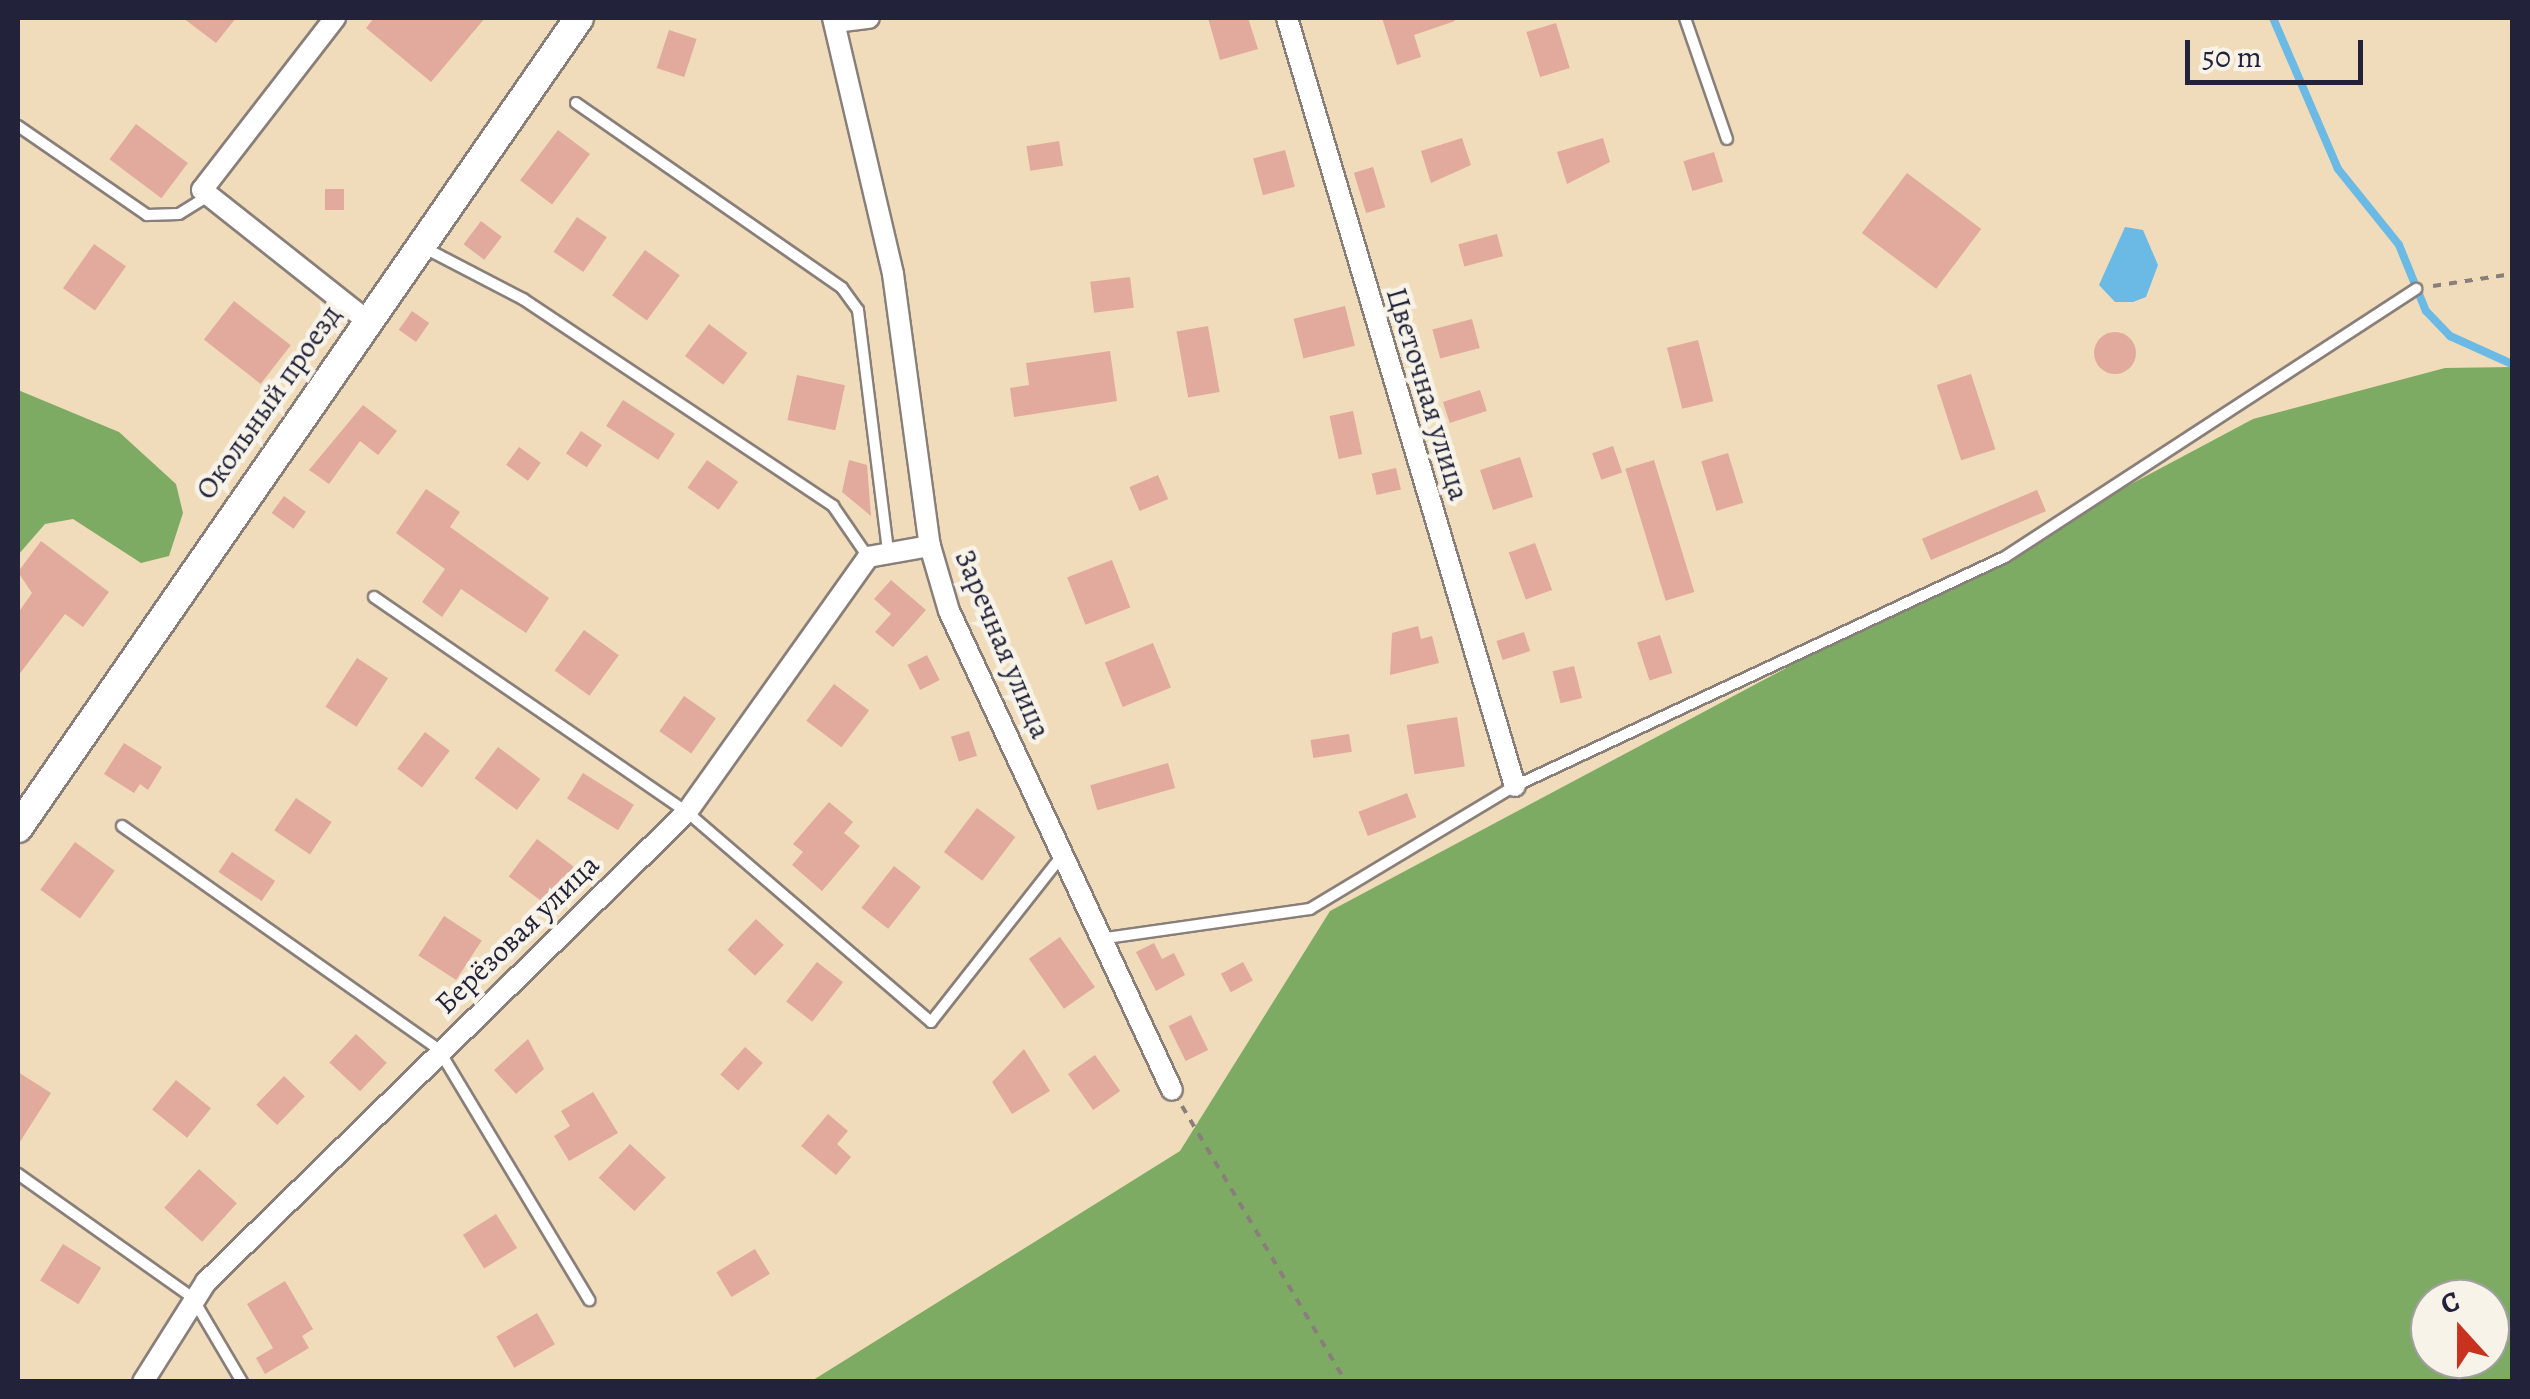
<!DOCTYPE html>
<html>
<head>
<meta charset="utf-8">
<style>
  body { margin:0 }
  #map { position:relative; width:2530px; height:1399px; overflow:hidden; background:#f0dcba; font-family:Alegreya,serif }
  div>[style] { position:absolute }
  .forest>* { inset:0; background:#7eab63 }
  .water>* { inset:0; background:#6bbae6 }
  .stream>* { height:8px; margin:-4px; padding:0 4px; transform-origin:4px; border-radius:4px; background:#6bbae6 }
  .building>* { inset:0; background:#e1aa9c; transform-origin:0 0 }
  .round { border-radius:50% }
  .path>* { height:4px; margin-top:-2px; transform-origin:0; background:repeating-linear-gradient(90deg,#897f7a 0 8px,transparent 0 16px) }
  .roads { filter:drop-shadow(2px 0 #897f7a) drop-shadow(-2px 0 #897f7a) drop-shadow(0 2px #897f7a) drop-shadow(0 -2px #897f7a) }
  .lane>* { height:10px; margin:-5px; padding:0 5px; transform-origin:5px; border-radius:5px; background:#fff }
  .street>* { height:20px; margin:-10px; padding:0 10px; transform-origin:10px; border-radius:10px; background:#fff }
  .secondary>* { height:28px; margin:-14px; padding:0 14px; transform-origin:14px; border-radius:14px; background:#fff }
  span { translate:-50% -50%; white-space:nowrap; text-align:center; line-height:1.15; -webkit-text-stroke:9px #f7f3e8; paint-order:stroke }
  .street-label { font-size:30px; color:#22223b }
  .frame { position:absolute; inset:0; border:20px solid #22223b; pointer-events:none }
  .north { position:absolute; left:2410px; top:1279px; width:100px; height:100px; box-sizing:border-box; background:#f7f3e8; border:2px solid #a29fa3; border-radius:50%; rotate:339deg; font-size:28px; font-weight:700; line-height:40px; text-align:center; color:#22223b }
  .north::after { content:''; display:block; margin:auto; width:35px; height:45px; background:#c8321e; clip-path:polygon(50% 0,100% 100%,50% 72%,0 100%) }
  .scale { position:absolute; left:2185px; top:40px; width:178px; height:45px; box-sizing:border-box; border:5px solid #22223b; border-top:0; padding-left:12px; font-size:30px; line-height:35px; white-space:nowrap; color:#22223b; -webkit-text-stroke:8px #f7f3e8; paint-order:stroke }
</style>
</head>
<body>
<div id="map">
  <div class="forest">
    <div style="clip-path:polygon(evenodd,2512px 367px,2512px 1381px,810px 1382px,1180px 1151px,1330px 911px,2253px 419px,2445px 368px,2512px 367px,2430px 1299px,2490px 1299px,2490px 1359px,2430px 1359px,2430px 1299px)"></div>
    <div style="clip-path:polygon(18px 390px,119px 432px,176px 484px,183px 513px,169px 556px,141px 563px,73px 519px,45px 524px,18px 555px)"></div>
  </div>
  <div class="water">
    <div style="clip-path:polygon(2125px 227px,2143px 230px,2158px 265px,2146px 297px,2133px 302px,2115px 302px,2099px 285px)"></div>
  </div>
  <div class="stream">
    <div style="left:2273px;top:18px;width:164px;rotate:66.7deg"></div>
    <div style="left:2338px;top:169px;width:97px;rotate:51.2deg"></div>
    <div style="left:2399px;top:245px;width:71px;rotate:67.8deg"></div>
    <div style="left:2426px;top:311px;width:35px;rotate:46deg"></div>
    <div style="left:2450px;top:336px;width:68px;rotate:24.3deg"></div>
  </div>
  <div class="building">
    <div style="clip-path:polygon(183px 18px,236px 18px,216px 43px)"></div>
    <div style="clip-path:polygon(374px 18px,485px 18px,431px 82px,366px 28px)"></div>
    <div style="clip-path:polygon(1208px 18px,1248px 18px,1258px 49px,1220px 60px)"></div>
    <div style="clip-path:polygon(1382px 18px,1454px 18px,1455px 21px,1414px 35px,1421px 57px,1397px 65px)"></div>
    <div style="left:1556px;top:23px;width:47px;height:31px;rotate:73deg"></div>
    <div style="left:669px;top:30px;width:29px;height:40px;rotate:18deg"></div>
    <div style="left:136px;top:124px;width:65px;height:44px;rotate:37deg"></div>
    <div style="left:558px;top:130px;width:40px;height:63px;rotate:37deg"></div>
    <div style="clip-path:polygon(1462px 138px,1471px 165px,1431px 183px,1421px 151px)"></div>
    <div style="clip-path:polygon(1603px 138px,1610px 162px,1567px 184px,1557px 152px)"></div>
    <div style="left:1059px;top:141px;width:25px;height:33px;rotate:81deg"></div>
    <div style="left:1285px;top:150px;width:38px;height:33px;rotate:75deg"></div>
    <div style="left:1714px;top:152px;width:31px;height:32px;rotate:73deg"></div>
    <div style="left:1373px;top:167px;width:42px;height:20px;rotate:73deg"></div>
    <div style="left:1907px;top:173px;width:93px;height:75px;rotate:37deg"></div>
    <div style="left:325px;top:189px;width:19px;height:21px"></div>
    <div style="left:577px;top:217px;width:36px;height:42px;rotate:34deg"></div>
    <div style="left:481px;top:221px;width:26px;height:29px;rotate:37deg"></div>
    <div style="left:1497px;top:234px;width:23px;height:40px;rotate:75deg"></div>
    <div style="left:94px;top:244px;width:39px;height:54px;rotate:35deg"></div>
    <div style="left:645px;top:250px;width:43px;height:56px;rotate:36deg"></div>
    <div style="left:1130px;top:277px;width:31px;height:40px;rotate:83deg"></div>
    <div style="left:234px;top:301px;width:72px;height:49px;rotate:38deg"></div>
    <div style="left:1345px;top:306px;width:41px;height:53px;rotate:76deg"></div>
    <div style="left:412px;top:311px;width:21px;height:23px;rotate:35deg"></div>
    <div style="left:1472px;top:319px;width:30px;height:41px;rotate:75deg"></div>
    <div style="left:709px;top:324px;width:48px;height:40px;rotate:37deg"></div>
    <div style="left:1208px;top:326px;width:67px;height:32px;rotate:80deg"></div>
    <div class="round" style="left:2094px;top:332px;width:42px;height:42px"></div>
    <div style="left:1698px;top:340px;width:63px;height:32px;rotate:76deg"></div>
    <div style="clip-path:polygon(1110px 351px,1117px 401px,1014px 417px,1010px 388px,1029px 385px,1026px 363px)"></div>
    <div style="left:1971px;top:374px;width:79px;height:36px;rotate:72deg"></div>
    <div style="left:797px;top:375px;width:49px;height:46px;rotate:12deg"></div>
    <div style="left:1480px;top:390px;width:22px;height:39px;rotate:72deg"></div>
    <div style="left:623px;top:400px;width:62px;height:31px;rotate:33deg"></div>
    <div style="clip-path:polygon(363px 405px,397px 431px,378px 455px,360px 441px,329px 484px,309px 470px)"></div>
    <div style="left:1353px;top:411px;width:44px;height:24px;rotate:78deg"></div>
    <div style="left:581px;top:431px;width:25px;height:27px;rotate:34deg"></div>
    <div style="left:1613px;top:446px;width:28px;height:22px;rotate:71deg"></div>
    <div style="left:519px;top:447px;width:27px;height:22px;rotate:36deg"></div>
    <div style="left:1728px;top:453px;width:52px;height:28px;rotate:73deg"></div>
    <div style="left:1520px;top:457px;width:42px;height:42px;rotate:72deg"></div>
    <div style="left:707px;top:460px;width:38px;height:34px;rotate:35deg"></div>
    <div style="clip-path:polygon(849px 460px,867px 465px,871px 516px,842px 492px)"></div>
    <div style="left:1654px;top:460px;width:138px;height:30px;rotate:73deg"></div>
    <div style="left:1396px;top:468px;width:22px;height:25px;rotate:77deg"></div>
    <div style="left:1158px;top:475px;width:26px;height:31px;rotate:67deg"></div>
    <div style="clip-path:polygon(426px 489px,460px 512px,450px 527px,549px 598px,526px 633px,461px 589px,442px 617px,422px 602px,445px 569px,396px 533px)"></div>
    <div style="left:2037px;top:490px;width:23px;height:125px;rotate:67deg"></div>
    <div style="left:284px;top:496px;width:27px;height:21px;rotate:36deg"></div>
    <div style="clip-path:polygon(41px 541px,109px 592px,83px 627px,65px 614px,18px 676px,18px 613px,32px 593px,18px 572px)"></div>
    <div style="left:1535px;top:543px;width:50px;height:28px;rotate:70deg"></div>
    <div style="left:1112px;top:560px;width:51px;height:48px;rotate:69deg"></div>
    <div style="clip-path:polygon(891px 580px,926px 610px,893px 647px,875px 632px,891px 614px,874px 599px)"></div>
    <div style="clip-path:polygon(1418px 626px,1421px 639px,1432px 636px,1439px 663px,1390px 675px,1392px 633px)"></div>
    <div style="left:584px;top:630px;width:43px;height:50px;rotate:36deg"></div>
    <div style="left:1524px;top:632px;width:20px;height:29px;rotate:72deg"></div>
    <div style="left:1660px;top:635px;width:40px;height:24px;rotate:72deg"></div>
    <div style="left:1153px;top:643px;width:48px;height:52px;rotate:68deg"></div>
    <div style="left:927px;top:655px;width:28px;height:22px;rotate:63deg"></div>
    <div style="left:357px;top:658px;width:37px;height:58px;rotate:33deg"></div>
    <div style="left:1574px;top:666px;width:33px;height:22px;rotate:76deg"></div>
    <div style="left:834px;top:684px;width:44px;height:46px;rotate:37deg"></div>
    <div style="left:684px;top:696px;width:39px;height:43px;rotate:35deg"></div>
    <div style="left:1457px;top:717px;width:50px;height:51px;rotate:81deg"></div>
    <div style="left:969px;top:731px;width:26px;height:19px;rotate:72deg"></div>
    <div style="left:425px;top:732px;width:31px;height:46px;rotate:37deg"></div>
    <div style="left:1349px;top:734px;width:18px;height:39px;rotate:81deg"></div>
    <div style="clip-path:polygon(124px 743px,162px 767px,148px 790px,140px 784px,134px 793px,104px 774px)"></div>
    <div style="left:498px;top:747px;width:53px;height:39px;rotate:37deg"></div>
    <div style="left:1168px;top:763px;width:26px;height:81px;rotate:74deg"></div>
    <div style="left:583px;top:773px;width:60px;height:30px;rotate:32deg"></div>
    <div style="left:1407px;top:793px;width:26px;height:52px;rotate:69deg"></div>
    <div style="left:296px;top:798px;width:43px;height:39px;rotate:34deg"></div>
    <div style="clip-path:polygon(829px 802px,853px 822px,844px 833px,860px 846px,822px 891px,792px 865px,803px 852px,793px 844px)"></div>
    <div style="left:977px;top:808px;width:48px;height:55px;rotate:37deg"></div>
    <div style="left:537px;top:839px;width:54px;height:47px;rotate:37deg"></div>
    <div style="left:75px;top:842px;width:49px;height:59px;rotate:36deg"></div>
    <div style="left:232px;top:852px;width:52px;height:24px;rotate:34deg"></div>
    <div style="left:894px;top:866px;width:34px;height:53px;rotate:38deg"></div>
    <div style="left:444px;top:916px;width:45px;height:47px;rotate:33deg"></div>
    <div style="left:756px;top:919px;width:38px;height:42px;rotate:43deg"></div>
    <div style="left:1060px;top:937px;width:61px;height:38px;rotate:55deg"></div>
    <div style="clip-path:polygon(1154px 943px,1162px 959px,1174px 953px,1185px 975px,1156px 991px,1136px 952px)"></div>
    <div style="left:817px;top:962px;width:33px;height:50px;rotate:38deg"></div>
    <div style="left:1243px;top:962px;width:21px;height:25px;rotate:62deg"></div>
    <div style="left:1191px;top:1015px;width:39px;height:25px;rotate:64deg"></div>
    <div style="left:356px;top:1034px;width:42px;height:39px;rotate:43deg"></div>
    <div style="clip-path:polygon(528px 1039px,544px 1069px,516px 1094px,494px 1070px)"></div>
    <div style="left:745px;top:1047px;width:24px;height:37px;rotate:42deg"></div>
    <div style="clip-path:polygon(1024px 1049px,1050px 1091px,1012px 1114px,992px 1082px)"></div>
    <div style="left:1095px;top:1055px;width:44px;height:33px;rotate:55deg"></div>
    <div style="clip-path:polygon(18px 1072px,51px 1093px,18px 1145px)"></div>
    <div style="left:284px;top:1076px;width:29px;height:40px;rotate:44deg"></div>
    <div style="left:176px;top:1080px;width:45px;height:38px;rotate:39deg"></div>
    <div style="clip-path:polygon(593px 1092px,618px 1133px,569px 1161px,554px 1136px,570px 1126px,561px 1111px)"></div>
    <div style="clip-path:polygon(828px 1114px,848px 1131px,837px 1144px,851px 1157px,836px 1175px,801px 1146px)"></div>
    <div style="left:630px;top:1144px;width:49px;height:46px;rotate:43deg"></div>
    <div style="left:199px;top:1169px;width:51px;height:52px;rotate:42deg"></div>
    <div style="left:496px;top:1214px;width:40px;height:39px;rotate:58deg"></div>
    <div style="left:63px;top:1244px;width:45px;height:43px;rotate:32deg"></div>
    <div style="left:755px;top:1249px;width:29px;height:45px;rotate:59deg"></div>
    <div style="clip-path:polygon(285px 1281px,313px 1329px,302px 1336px,309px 1348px,265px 1374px,256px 1358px,273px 1348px,247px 1304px)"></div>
    <div style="left:537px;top:1313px;width:36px;height:47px;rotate:60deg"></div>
  </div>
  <div class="path">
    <div style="left:2433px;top:286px;width:80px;rotate:-8.6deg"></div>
    <div style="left:1182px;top:1106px;width:321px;rotate:59.3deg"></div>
  </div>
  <div class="roads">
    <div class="lane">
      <div style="left:1685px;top:18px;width:128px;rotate:70.9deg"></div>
      <div style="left:576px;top:103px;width:324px;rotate:34.8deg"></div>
      <div style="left:842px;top:288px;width:27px;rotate:54deg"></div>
      <div style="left:858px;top:310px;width:242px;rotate:82.9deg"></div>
      <div style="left:18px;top:126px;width:157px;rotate:34.6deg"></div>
      <div style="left:147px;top:215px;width:32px;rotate:-2deg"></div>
      <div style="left:179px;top:214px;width:28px;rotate:-32deg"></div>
      <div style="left:423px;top:247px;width:113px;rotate:27.5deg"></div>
      <div style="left:523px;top:299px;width:373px;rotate:33.7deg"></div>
      <div style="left:833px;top:506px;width:62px;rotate:55.5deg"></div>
      <div style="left:374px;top:597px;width:380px;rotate:34.5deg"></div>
      <div style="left:687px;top:812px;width:322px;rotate:40.7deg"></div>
      <div style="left:931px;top:1022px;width:214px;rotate:-51.8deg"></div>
      <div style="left:122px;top:826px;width:388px;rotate:35.2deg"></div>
      <div style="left:439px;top:1050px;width:292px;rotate:59deg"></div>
      <div style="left:1106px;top:938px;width:206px;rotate:-8.1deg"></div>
      <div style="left:1310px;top:909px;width:239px;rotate:-31deg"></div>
      <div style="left:1515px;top:786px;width:541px;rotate:-25.05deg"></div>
      <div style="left:2005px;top:557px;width:491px;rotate:-33.1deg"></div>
      <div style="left:18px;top:1174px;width:213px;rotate:35.3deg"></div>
      <div style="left:192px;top:1297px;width:99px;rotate:59.5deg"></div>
    </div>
    <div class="street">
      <div style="left:335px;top:18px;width:217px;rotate:127.7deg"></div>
      <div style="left:202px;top:190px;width:208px;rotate:38.4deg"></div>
      <div style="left:833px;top:18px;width:263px;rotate:76.8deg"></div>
      <div style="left:893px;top:274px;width:275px;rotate:82.3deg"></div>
      <div style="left:930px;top:546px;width:68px;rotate:73.7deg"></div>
      <div style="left:949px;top:611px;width:528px;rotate:65.04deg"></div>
      <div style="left:1287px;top:18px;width:801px;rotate:73.47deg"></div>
      <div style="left:835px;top:22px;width:34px;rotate:-7deg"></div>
      <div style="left:143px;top:1382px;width:118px;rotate:-57.8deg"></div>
      <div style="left:206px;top:1282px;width:673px;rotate:-44.34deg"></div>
      <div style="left:687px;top:812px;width:313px;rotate:-54.6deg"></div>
      <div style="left:868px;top:557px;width:63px;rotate:-10.1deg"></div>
    </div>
    <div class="secondary">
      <div style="left:18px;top:828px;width:985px;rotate:-55.29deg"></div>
    </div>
  </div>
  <div class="street-label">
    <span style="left:1428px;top:394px;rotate:73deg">Цветочная улица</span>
    <span style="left:268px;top:402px;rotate:-55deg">Окольный проезд</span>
    <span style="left:1003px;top:644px;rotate:67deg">Заречная улица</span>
    <span style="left:517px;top:934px;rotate:-44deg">Берёзовая улица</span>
  </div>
  <div class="frame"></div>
  <div class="north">С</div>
  <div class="scale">50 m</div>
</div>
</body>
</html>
